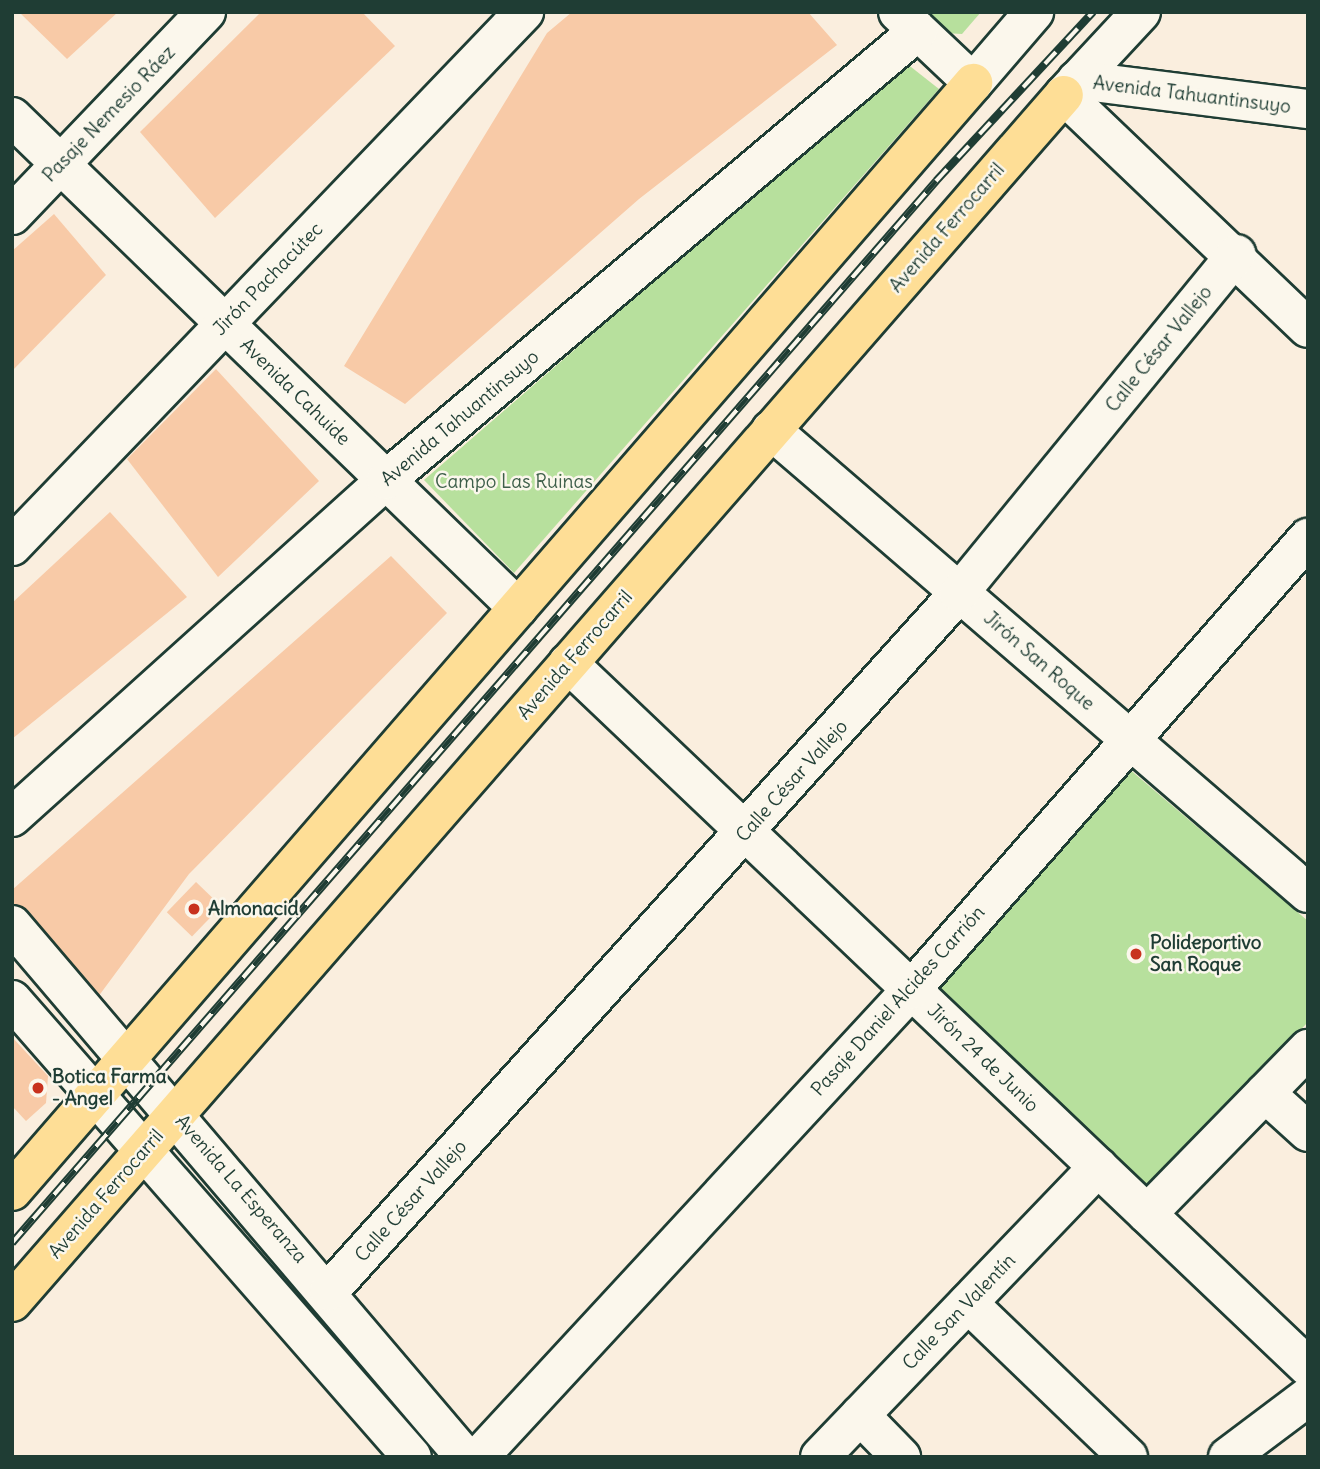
<!DOCTYPE html>
<html>
<head>
<meta charset="utf-8">
<style>
  body { margin:0 }
  #map { position:relative; width:1320px; height:1469px; overflow:hidden; background:#faeede; font-family:Delius,sans-serif }
  div>[style] { position:absolute }
  .green>* { inset:0; background:#b7e09d }
  .building>* { inset:0; background:#f8caa7; transform-origin:0 0 }
  .roads { filter:drop-shadow(2px 0 #1f3d34) drop-shadow(-2px 0 #1f3d34) drop-shadow(0 2px #1f3d34) drop-shadow(0 -2px #1f3d34) }
  .minor>* { height:38px; margin:-19px; padding:0 19px; transform-origin:19px; border-radius:19px; background:#fbf7ec }
  .major>* { height:38px; margin:-19px; padding:0 19px; transform-origin:19px; border-radius:19px; background:#fede96 }
  .rail>* { height:8px; margin-top:-4px; transform-origin:0; background:repeating-linear-gradient(90deg,#fbf7ec 0 16px,#1f3d34 0 32px); box-sizing:border-box; border-block:2px solid #1f3d34 }
  .dots>* { width:19px; height:19px; translate:-50% -50%; box-sizing:border-box; border:4px solid #fbf7ec; border-radius:50% }
  span { translate:-50% -50%; white-space:nowrap; text-align:center; line-height:1.15; -webkit-text-stroke:5px #fbf7ec; paint-order:stroke }
  .street-label { font-size:19px; color:#1f3d34 }
  .park-label { font-size:19px; color:#3d5e49 }
  .poi-label { font-size:19px; color:#1f3d34; font-weight:700 }
  .left { translate:0 -50%; text-align:left }
  .frame { position:absolute; inset:0; border:14px solid #1f3d34; pointer-events:none }
</style>
</head>
<body>
<div id="map">
  <div class="green">
    <div style="clip-path:polygon(922px 12px,981px 12px,962px 34px,944px 33px)"></div>
    <div style="clip-path:polygon(906px 63px,939px 89px,514px 573px,424px 480px)"></div>
    <div style="clip-path:polygon(1128px 768px,1308px 921px,1308px 1022px,1148px 1189px,935px 987px)"></div>
  </div>
  <div class="building">
    <div style="clip-path:polygon(19px 12px,118px 12px,67px 59px)"></div>
    <div style="clip-path:polygon(261px 12px,362px 12px,395px 46px,215px 218px,140px 132px)"></div>
    <div style="clip-path:polygon(572px 12px,808px 12px,837px 45px,639px 199px,405px 404px,344px 366px,547px 33px)"></div>
    <div style="clip-path:polygon(54px 214px,106px 275px,12px 371px,12px 251px)"></div>
    <div style="clip-path:polygon(216px 369px,319px 481px,218px 577px,127px 459px)"></div>
    <div style="clip-path:polygon(110px 512px,187px 597px,12px 739px,12px 603px)"></div>
    <div style="clip-path:polygon(391px 556px,447px 613px,189px 874px,95px 1001px,12px 902px,12px 890px)"></div>
    <div style="left:196px;top:882px;width:35px;height:42px;rotate:44deg"></div>
    <div style="clip-path:polygon(12px 1037px,48px 1076px,46px 1103px,26px 1121px,12px 1106px)"></div>
  </div>
  <div class="roads">
    <div class="minor">
      <div style="left:898px;top:12px;width:103px;rotate:43.4deg"></div>
      <div style="left:973px;top:83px;width:94px;rotate:-49.3deg"></div>
      <div style="left:1141px;top:12px;width:113px;rotate:132.9deg"></div>
      <div style="left:1064px;top:95px;width:337px;rotate:43.7deg"></div>
      <div style="left:1077px;top:80px;width:233px;rotate:7.2deg"></div>
      <div style="left:12px;top:117px;width:705px;rotate:44.14deg"></div>
      <div style="left:12px;top:215px;width:281px;rotate:-46.3deg"></div>
      <div style="left:771px;top:430px;width:709px;rotate:40.77deg"></div>
      <div style="left:12px;top:546px;width:740px;rotate:-46.2deg"></div>
      <div style="left:568px;top:663px;width:1021px;rotate:43.57deg"></div>
      <div style="left:12px;top:817px;width:503px;rotate:-42.02deg"></div>
      <div style="left:386px;top:480px;width:696px;rotate:-40.16deg"></div>
      <div style="left:12px;top:925px;width:699px;rotate:49.59deg"></div>
      <div style="left:12px;top:1000px;width:607px;rotate:48.81deg"></div>
      <div style="left:1265px;top:1093px;width:58px;rotate:42.2deg"></div>
      <div style="left:1147px;top:1214px;width:231px;rotate:-45.7deg"></div>
      <div style="left:329px;top:1291px;width:940px;rotate:-47.93deg"></div>
      <div style="left:959px;top:593px;width:438px;rotate:-50.7deg"></div>
      <div style="left:968px;top:1303px;width:222px;rotate:43.9deg"></div>
      <div style="left:860px;top:1415px;width:59px;rotate:45.7deg"></div>
      <div style="left:479px;top:1457px;width:636px;rotate:-47.23deg"></div>
      <div style="left:911px;top:990px;width:602px;rotate:-48.71deg"></div>
      <div style="left:820px;top:1457px;width:402px;rotate:-46.2deg"></div>
      <div style="left:1228px;top:1457px;width:100px;rotate:-36.9deg"></div>
    </div>
    <div class="major">
      <div style="left:12px;top:1191px;width:1467px;rotate:-49.06deg"></div>
      <div style="left:12px;top:1302px;width:1601px;rotate:-48.93deg"></div>
    </div>
  </div>
  <div class="rail">
    <div style="left:12px;top:1243px;width:1408px;rotate:-48.97deg"></div>
    <div style="left:936px;top:181px;width:231px;rotate:-47.1deg"></div>
  </div>
  <div class="dots">
    <div style="left:194px;top:909px;background:#c8321e"></div>
    <div style="left:1136px;top:954px;background:#c8321e"></div>
    <div style="left:38px;top:1088px;background:#c8321e"></div>
  </div>
  <div class="street-label">
    <span style="left:1192px;top:95px;rotate:7deg">Avenida Tahuantinsuyo</span>
    <span style="left:109px;top:114px;rotate:-46deg">Pasaje Nemesio Ráez</span>
    <span style="left:947px;top:228px;rotate:-49deg">Avenida Ferrocarril</span>
    <span style="left:268px;top:279px;rotate:-46deg">Jirón Pachacútec</span>
    <span style="left:1159px;top:349px;rotate:-51deg">Calle César Vallejo</span>
    <span style="left:295px;top:392px;rotate:44deg">Avenida Cahuide</span>
    <span style="left:460px;top:418px;rotate:-40deg">Avenida Tahuantinsuyo</span>
    <span style="left:575px;top:655px;rotate:-49deg">Avenida Ferrocarril</span>
    <span style="left:1039px;top:661px;rotate:41deg">Jirón San Roque</span>
    <span style="left:792px;top:781px;rotate:-48deg">Calle César Vallejo</span>
    <span style="left:898px;top:1001px;rotate:-48deg">Pasaje Daniel Alcides Carrión</span>
    <span style="left:983px;top:1058px;rotate:44deg">Jirón 24 de Junio</span>
    <span style="left:241px;top:1189px;rotate:49deg">Avenida La Esperanza</span>
    <span style="left:106px;top:1194px;rotate:-49deg">Avenida Ferrocarril</span>
    <span style="left:411px;top:1201px;rotate:-48deg">Calle César Vallejo</span>
    <span style="left:959px;top:1312px;rotate:-46deg">Calle San Valentín</span>
  </div>
  <div class="park-label">
    <span style="left:514px;top:482px">Campo Las Ruinas</span>
  </div>
  <div class="poi-label">
    <span class="left" style="left:208px;top:909px">Almonacid</span>
    <span class="left" style="left:1150px;top:954px">Polideportivo<br>San Roque</span>
    <span class="left" style="left:52px;top:1088px">Botica Farma<br>- Angel</span>
  </div>
  <div class="frame"></div>
</div>
</body>
</html>
